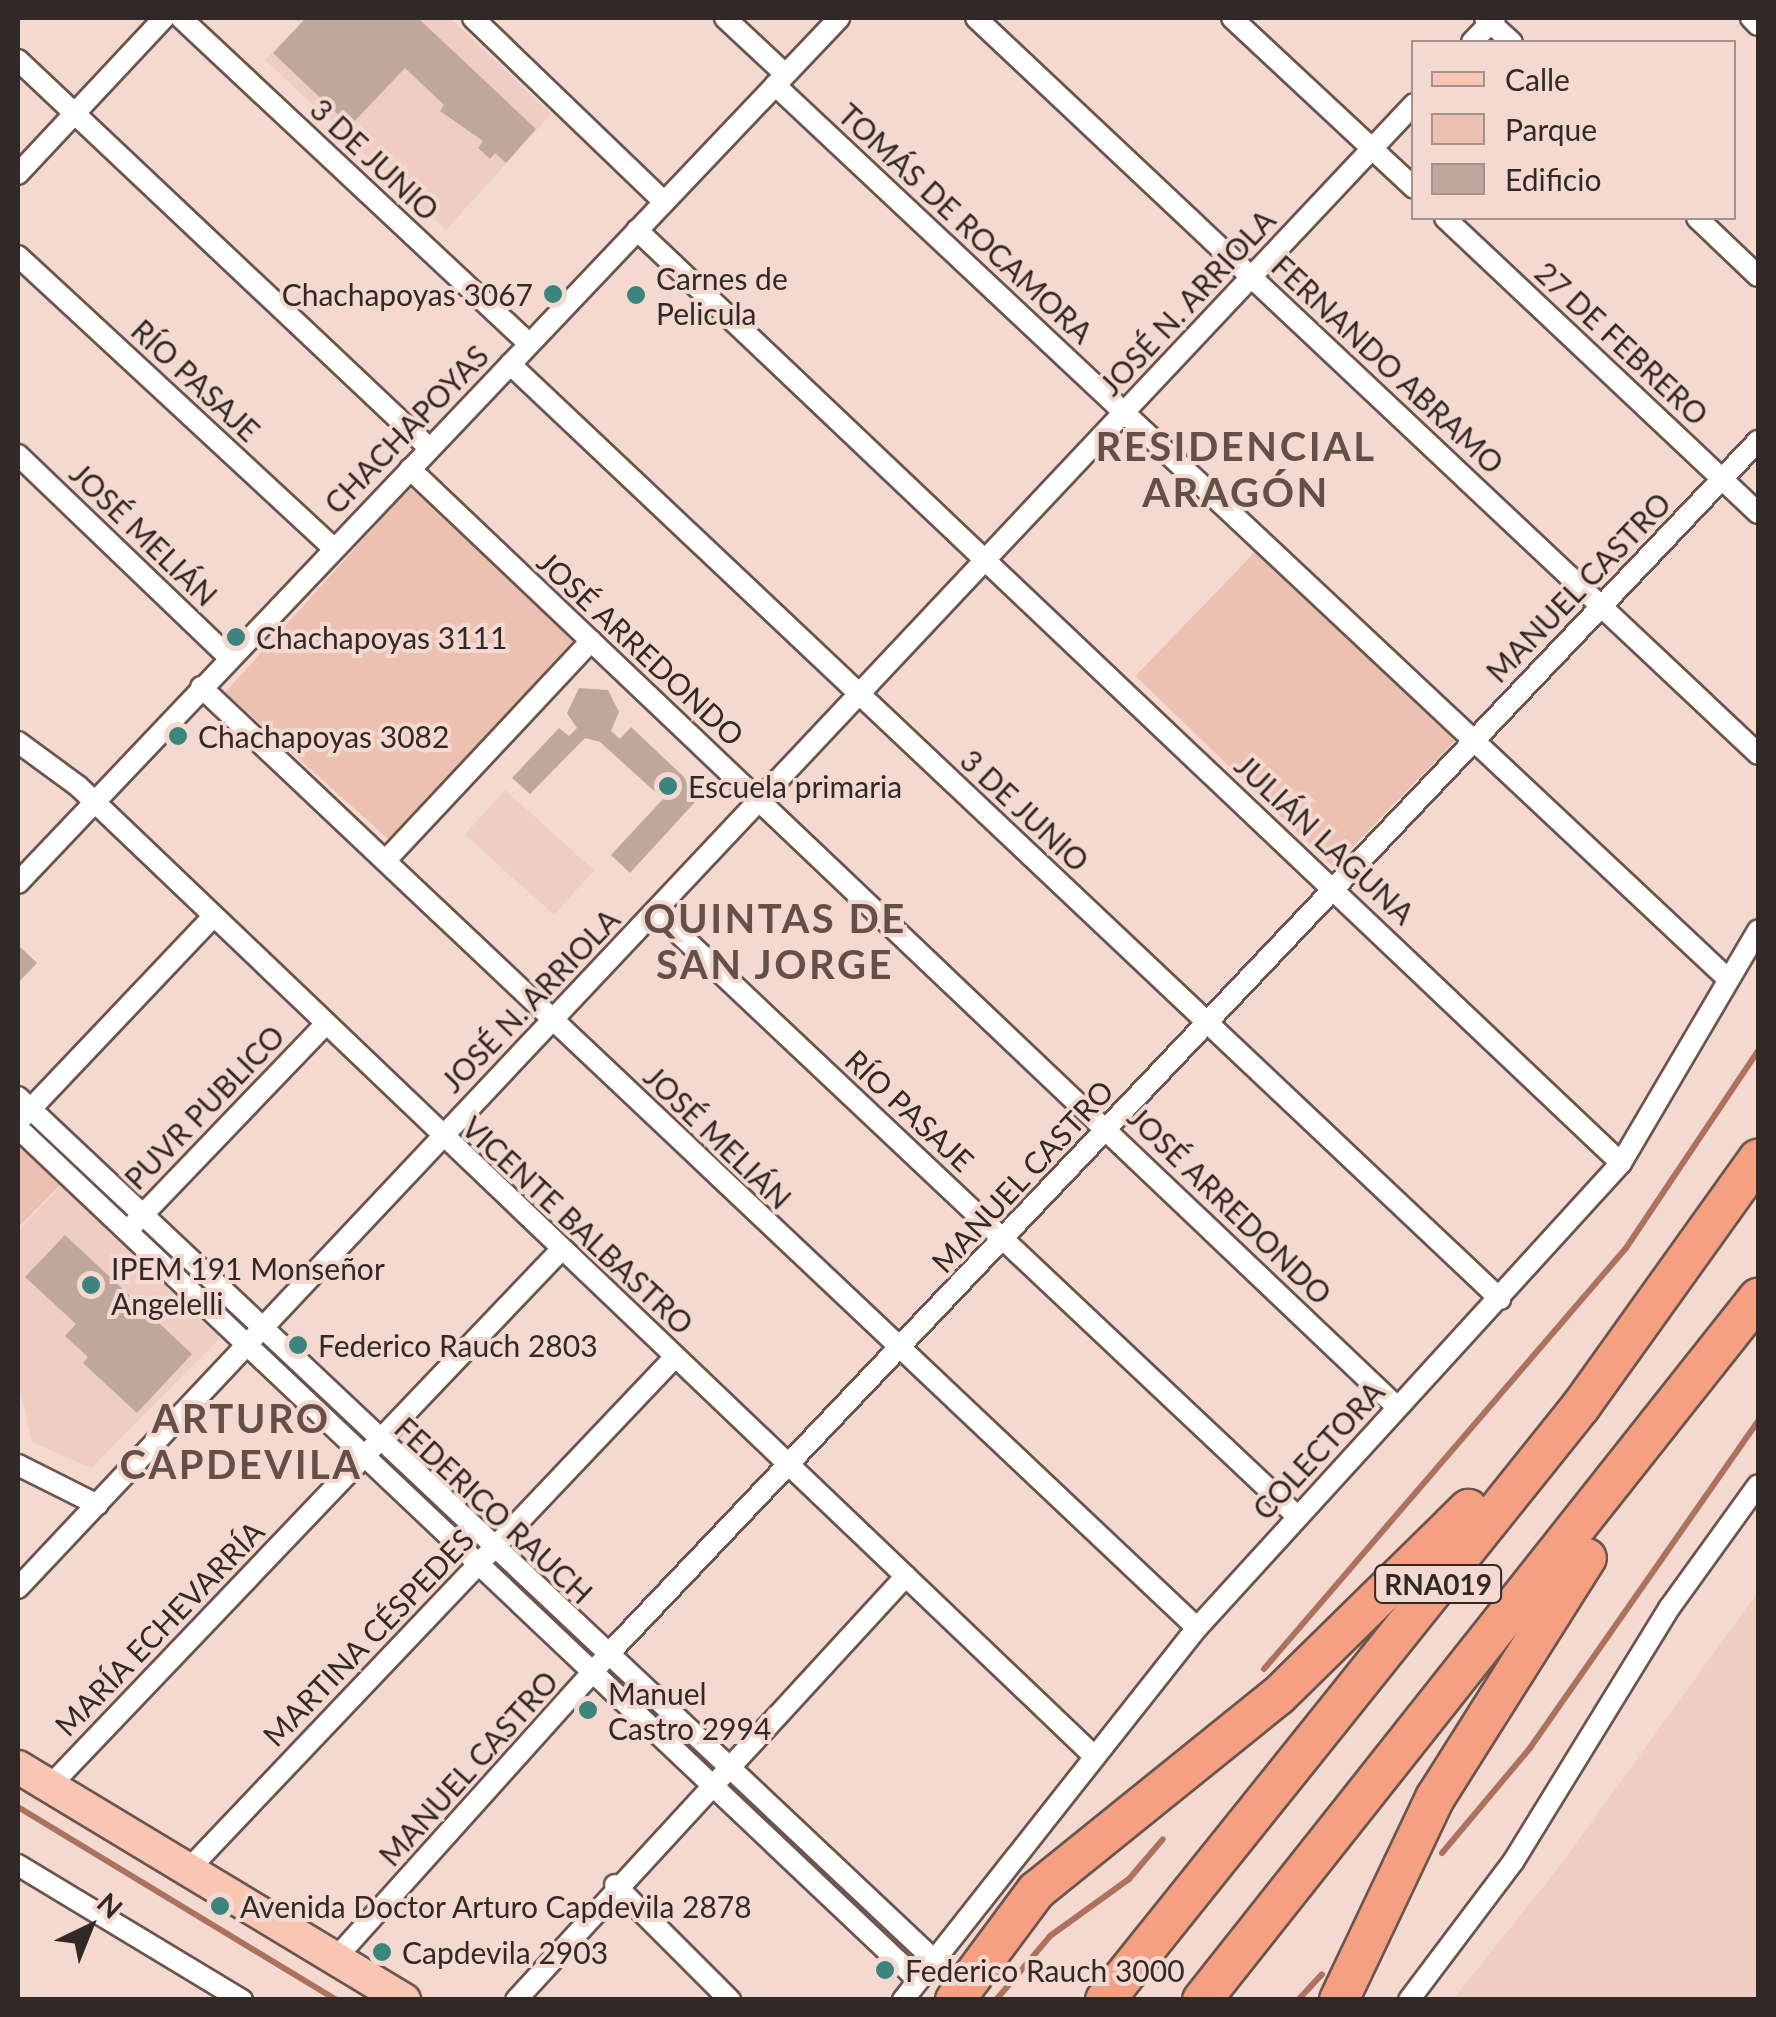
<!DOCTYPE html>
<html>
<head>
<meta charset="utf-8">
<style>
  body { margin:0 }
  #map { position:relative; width:1776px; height:2017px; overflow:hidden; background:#f3d9d0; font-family:Lato,sans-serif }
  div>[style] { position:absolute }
  .built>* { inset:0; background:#f0cdc2; transform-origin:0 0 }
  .green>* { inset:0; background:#ecc1b2; transform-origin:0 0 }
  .stream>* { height:6px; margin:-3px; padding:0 3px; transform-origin:3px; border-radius:3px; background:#ad725d }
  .building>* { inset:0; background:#c0a79e }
  .roads { filter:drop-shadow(2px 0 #6b554d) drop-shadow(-2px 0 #6b554d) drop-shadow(0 2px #6b554d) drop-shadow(0 -2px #6b554d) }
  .street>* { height:20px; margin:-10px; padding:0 10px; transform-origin:10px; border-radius:10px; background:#fff }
  .primary>* { height:32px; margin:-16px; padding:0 16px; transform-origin:16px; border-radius:16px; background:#f9c6b4 }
  .highway>* { height:38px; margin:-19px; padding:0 19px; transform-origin:19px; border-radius:19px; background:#f5a082 }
  .dots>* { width:28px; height:28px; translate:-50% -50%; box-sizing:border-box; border:5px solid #f3d9d0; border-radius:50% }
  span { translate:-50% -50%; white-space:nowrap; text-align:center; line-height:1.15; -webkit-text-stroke:8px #f3d9d0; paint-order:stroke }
  .shield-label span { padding:2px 8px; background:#f3d9d0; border:2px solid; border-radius:8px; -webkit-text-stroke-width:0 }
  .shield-label { font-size:28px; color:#322825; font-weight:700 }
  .street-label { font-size:30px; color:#322825 }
  .poi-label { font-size:30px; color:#322825 }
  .left { translate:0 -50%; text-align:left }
  .right { translate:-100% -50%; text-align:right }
  .district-label { font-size:40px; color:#655048; font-weight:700; letter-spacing:2.5px }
  .frame { position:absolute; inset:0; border:20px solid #322825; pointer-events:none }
  .legend { position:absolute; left:1411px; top:40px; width:325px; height:180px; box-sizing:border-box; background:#f3d9d0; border:2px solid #a6928c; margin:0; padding:12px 18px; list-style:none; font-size:30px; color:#322825 }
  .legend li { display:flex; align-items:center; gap:20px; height:50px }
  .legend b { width:50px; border:2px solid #a6928c }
  .north { position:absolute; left:40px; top:1877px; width:100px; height:100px; -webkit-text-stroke:8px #f3d9d0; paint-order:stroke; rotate:43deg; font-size:28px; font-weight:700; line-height:40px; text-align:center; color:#322825 }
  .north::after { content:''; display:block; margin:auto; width:35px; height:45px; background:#322825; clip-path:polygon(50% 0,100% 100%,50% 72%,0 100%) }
</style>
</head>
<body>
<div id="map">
  <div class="built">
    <div style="clip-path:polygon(305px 18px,450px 18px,551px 114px,446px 230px,265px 60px)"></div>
    <div style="left:505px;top:790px;width:120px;height:60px;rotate:42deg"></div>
    <div style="clip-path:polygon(61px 1186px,220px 1338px,91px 1468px,32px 1442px,18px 1381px,18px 1231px)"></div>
    <div style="clip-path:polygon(1758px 1592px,1758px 1999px,1453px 1999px,1556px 1871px)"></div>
  </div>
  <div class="green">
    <div style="left:412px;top:485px;width:224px;height:279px;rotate:42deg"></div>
    <div style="left:1257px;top:550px;width:275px;height:175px;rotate:44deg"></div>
    <div style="clip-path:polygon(18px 1145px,60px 1185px,18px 1228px)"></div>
  </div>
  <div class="stream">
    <div style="left:1264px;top:1669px;width:555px;rotate:-49.31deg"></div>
    <div style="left:1626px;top:1248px;width:237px;rotate:-56.2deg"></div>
    <div style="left:18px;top:1807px;width:373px;rotate:31.2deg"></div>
    <div style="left:1442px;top:1853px;width:137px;rotate:-50deg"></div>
    <div style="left:1530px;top:1748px;width:399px;rotate:-55.1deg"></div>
    <div style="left:996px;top:2000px;width:84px;rotate:-49.8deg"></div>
    <div style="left:1050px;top:1936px;width:97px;rotate:-35.8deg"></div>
    <div style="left:1129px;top:1879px;width:52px;rotate:-49.6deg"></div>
    <div style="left:1298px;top:2000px;width:35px;rotate:-47deg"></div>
  </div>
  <div class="building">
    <div style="clip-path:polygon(306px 18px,418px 18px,536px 129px,506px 163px,495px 153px,490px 159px,478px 148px,483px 141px,440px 111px,444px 105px,405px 68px,350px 126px,273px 53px)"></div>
    <div style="clip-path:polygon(579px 688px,608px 690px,619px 712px,611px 731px,620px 739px,631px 727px,684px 777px,695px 802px,630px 873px,611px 855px,663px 799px,600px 742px,585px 738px,530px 794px,512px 778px,559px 728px,569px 736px,577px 728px,567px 713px)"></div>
    <div style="clip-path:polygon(18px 945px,37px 963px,18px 983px)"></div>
    <div style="clip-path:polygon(65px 1235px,192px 1354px,137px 1413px,83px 1363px,88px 1357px,65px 1336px,76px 1324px,25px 1277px)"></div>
  </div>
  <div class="roads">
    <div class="street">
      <div style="left:181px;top:18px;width:477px;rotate:43.1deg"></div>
      <div style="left:473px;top:18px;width:265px;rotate:43.9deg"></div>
      <div style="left:725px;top:18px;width:82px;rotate:43deg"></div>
      <div style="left:976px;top:18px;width:1074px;rotate:43.26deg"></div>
      <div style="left:1232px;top:18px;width:249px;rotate:43deg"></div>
      <div style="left:1485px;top:18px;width:36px;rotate:42deg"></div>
      <div style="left:1751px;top:18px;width:10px;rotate:45deg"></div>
      <div style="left:1472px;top:42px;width:33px;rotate:-46deg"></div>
      <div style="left:18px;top:60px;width:565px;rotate:43.35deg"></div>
      <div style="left:775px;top:85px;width:1307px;rotate:43.17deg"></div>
      <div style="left:18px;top:174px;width:214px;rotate:-46.9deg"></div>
      <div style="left:1445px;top:218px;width:430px;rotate:43.3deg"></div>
      <div style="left:1697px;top:218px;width:84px;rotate:43.6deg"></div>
      <div style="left:637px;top:230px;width:1356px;rotate:43.48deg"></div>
      <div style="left:18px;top:256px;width:431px;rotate:42.8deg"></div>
      <div style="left:510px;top:364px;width:1362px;rotate:43.36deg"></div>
      <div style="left:18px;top:455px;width:292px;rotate:43.8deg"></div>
      <div style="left:410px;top:469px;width:1362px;rotate:43.54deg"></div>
      <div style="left:201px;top:687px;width:1370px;rotate:43.37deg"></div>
      <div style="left:18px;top:742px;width:74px;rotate:36.3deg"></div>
      <div style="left:78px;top:786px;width:1405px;rotate:43.67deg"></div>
      <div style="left:387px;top:859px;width:299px;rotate:-46.9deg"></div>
      <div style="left:18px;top:883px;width:1193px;rotate:-46.49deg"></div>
      <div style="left:656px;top:912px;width:881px;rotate:43.3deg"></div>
      <div style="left:18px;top:1097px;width:1259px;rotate:43.29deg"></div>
      <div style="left:24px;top:1116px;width:273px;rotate:-46.5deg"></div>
      <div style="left:18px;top:1128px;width:1239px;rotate:43.43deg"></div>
      <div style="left:132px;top:1226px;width:279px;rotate:-46.2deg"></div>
      <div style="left:18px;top:1465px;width:89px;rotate:26.6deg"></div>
      <div style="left:18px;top:1588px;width:2037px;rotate:-46.75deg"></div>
      <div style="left:49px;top:1787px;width:742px;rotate:-46.37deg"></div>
      <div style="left:18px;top:1865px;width:262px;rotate:31.1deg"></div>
      <div style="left:188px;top:1870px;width:706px;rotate:-46.49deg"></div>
      <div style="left:615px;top:1885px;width:163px;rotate:45deg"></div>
      <div style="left:336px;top:1958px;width:421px;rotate:-48.1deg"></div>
      <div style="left:617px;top:1645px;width:1659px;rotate:-46.54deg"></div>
      <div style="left:516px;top:2000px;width:576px;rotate:-47.39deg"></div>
      <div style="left:903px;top:2000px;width:474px;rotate:-51.7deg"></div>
      <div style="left:1197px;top:1628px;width:629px;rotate:-47.64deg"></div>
      <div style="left:1621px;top:1163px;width:270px;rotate:-59.5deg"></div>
      <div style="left:1409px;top:2000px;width:173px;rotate:-53deg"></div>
      <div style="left:1513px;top:1862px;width:299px;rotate:-58.4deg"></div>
      <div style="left:1670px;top:1607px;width:150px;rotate:-54.2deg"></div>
    </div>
    <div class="primary">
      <div style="left:18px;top:1767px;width:451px;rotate:31.1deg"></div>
    </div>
    <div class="highway">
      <div style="left:955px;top:2000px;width:136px;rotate:-53.4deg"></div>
      <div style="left:1036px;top:1891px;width:311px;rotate:-38.9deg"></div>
      <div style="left:1278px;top:1696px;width:267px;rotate:-44.5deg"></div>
      <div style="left:1105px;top:2000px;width:761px;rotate:-51.29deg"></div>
      <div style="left:1581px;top:1406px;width:304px;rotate:-54.4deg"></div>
      <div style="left:1202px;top:2000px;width:896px;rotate:-51.62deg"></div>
      <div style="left:1339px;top:2000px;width:224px;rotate:-64.6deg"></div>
      <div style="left:1435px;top:1798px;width:284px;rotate:-57.7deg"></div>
    </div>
  </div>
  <div class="dots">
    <div style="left:553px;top:294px;background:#3c847f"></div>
    <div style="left:636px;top:295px;background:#3c847f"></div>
    <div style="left:236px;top:637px;background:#3c847f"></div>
    <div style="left:178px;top:736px;background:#3c847f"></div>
    <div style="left:668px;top:786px;background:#3c847f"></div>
    <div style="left:91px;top:1285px;background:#3c847f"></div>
    <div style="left:298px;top:1345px;background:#3c847f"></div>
    <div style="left:588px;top:1710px;background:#3c847f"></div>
    <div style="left:220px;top:1906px;background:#3c847f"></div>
    <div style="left:382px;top:1952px;background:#3c847f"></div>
    <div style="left:885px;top:1970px;background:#3c847f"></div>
  </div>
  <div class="shield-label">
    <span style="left:1438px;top:1584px">RNA019</span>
  </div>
  <div class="street-label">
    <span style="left:375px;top:159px;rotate:43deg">3 DE JUNIO</span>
    <span style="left:966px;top:223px;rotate:43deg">TOMÁS DE ROCAMORA</span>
    <span style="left:1187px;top:302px;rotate:-47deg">JOSÉ N. ARRIOLA</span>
    <span style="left:1622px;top:343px;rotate:43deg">27 DE FEBRERO</span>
    <span style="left:1388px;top:364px;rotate:43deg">FERNANDO ABRAMO</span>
    <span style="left:196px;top:380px;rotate:43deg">RÍO PASAJE</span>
    <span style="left:406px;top:429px;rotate:-46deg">CHACHAPOYAS</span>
    <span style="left:144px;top:534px;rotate:44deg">JOSÉ MELIÁN</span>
    <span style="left:1578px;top:587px;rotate:-46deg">MANUEL CASTRO</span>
    <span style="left:641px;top:648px;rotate:43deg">JOSÉ ARREDONDO</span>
    <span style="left:1025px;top:810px;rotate:43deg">3 DE JUNIO</span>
    <span style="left:1325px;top:839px;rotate:43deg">JULIÁN LAGUNA</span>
    <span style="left:530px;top:1000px;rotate:-46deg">JOSÉ N. ARRIOLA</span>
    <span style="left:204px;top:1107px;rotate:-46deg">PUVR PUBLICO</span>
    <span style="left:910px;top:1110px;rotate:43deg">RÍO PASAJE</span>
    <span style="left:718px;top:1137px;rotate:44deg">JOSÉ MELIÁN</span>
    <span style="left:1022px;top:1176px;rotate:-47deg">MANUEL CASTRO</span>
    <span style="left:1230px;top:1205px;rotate:44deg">JOSÉ ARREDONDO</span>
    <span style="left:578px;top:1225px;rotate:43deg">VICENTE BALBASTRO</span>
    <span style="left:1318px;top:1450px;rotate:-47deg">COLECTORA</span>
    <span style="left:494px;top:1510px;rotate:43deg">FEDERICO RAUCH</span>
    <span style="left:159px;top:1628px;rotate:-46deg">MARÍA ECHEVARRÍA</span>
    <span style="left:368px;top:1637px;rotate:-46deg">MARTINA CÉSPEDES</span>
    <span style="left:468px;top:1768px;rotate:-48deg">MANUEL CASTRO</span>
  </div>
  <div class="poi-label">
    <span class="left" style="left:656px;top:295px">Carnes de<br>Pelicula</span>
    <span class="right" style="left:533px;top:294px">Chachapoyas 3067</span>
    <span class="left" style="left:256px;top:637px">Chachapoyas 3111</span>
    <span class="left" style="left:198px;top:736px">Chachapoyas 3082</span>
    <span class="left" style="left:688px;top:786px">Escuela primaria</span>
    <span class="left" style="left:111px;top:1285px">IPEM 191 Monseñor<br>Angelelli</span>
    <span class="left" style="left:318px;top:1345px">Federico Rauch 2803</span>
    <span class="left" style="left:608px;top:1710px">Manuel<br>Castro 2994</span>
    <span class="left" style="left:240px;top:1906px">Avenida Doctor Arturo Capdevila 2878</span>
    <span class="left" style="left:402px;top:1952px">Capdevila 2903</span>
    <span class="left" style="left:905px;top:1970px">Federico Rauch 3000</span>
  </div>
  <div class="district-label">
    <span style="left:1236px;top:469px">RESIDENCIAL<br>ARAGÓN</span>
    <span style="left:775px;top:941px">QUINTAS DE<br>SAN JORGE</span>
    <span style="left:241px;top:1441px">ARTURO<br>CAPDEVILA</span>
  </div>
  <div class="frame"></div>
  <ul class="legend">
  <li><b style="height:12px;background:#f9c6b4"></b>Calle</li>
  <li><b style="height:28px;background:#ecc1b2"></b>Parque</li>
  <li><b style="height:28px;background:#c0a79e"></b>Edificio</li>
  </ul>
  <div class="north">N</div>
</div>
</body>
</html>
